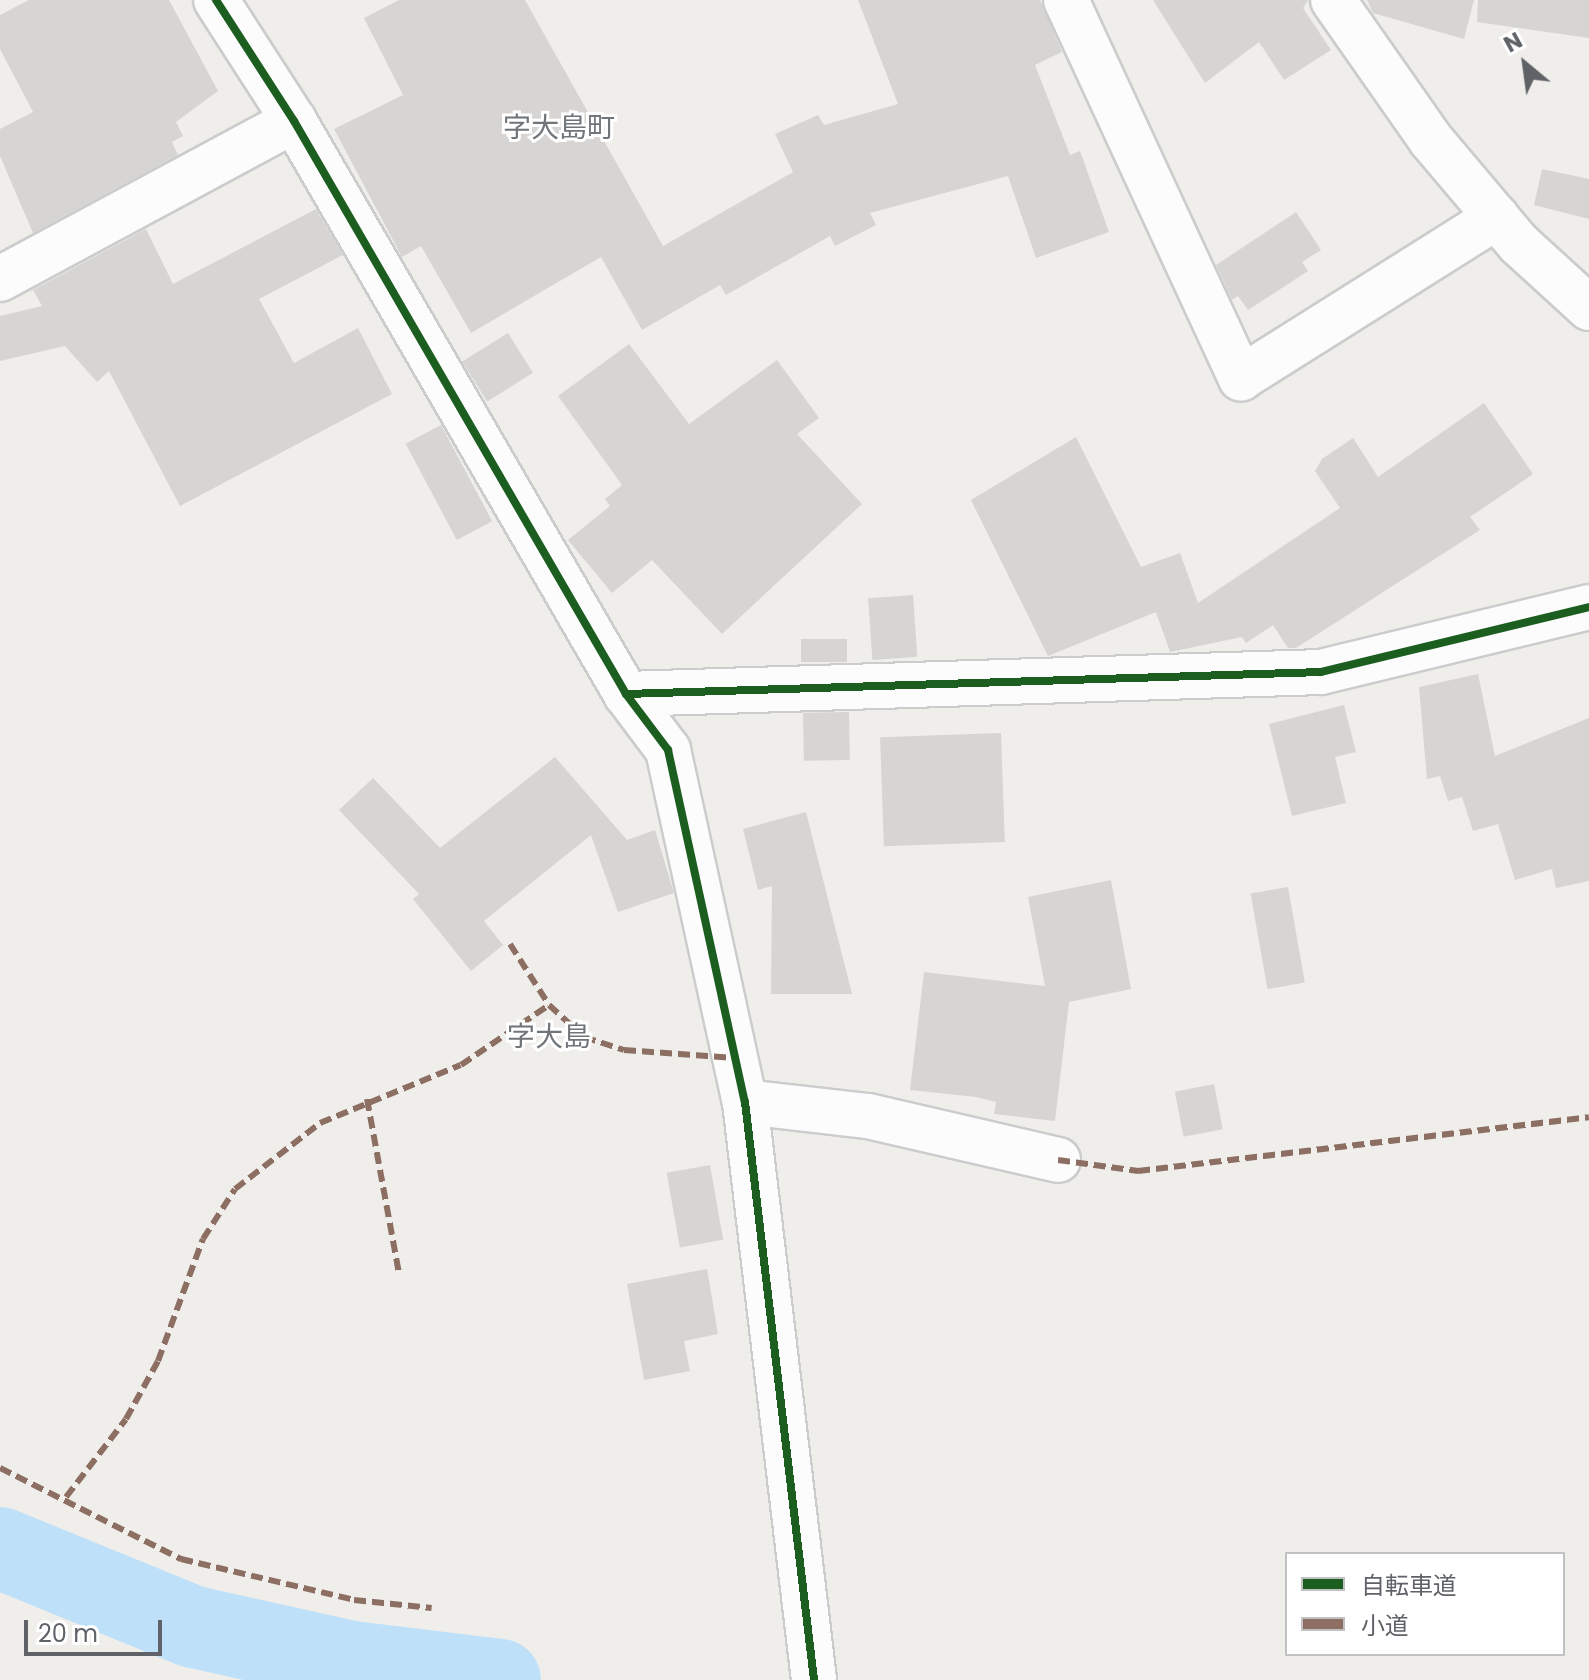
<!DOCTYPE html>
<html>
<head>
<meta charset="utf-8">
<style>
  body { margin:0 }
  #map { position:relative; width:1589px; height:1680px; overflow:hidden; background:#efeeea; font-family:Poppins,"Noto Sans JP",sans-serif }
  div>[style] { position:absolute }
  .river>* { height:82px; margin:-41px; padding:0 41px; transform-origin:41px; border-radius:41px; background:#bfe0f9 }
  .building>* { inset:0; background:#d6d5d3; transform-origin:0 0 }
  .roads { filter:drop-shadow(2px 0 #cbcccc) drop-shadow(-2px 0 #cbcccc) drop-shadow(0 2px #cbcccc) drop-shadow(0 -2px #cbcccc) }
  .minor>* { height:44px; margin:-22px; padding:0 22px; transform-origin:22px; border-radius:22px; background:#fdfcfc }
  .tertiary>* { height:44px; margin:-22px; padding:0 22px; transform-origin:22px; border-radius:22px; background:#fdfcfc }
  .quiet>* { height:6px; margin-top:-3px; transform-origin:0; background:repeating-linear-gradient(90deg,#8d6e63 0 12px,transparent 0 18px) }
  .cycleway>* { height:8px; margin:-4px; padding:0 4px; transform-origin:4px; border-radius:4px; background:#1b5e20 }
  span { translate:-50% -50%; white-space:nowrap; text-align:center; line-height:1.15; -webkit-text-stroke:6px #fff; paint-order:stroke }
  .quarter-label { font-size:28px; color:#70757a }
  .legend { position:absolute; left:1285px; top:1552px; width:280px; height:104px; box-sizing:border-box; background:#fff; border:2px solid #bfc1c3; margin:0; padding:10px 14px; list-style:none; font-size:24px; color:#5f6368 }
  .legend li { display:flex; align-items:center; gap:16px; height:40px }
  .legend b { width:40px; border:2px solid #bfc1c3 }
  .north { position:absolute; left:1485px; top:24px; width:80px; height:80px; -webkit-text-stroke:6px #fff; paint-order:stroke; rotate:331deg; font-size:22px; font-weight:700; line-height:32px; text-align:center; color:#5f6368 }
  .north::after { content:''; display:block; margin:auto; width:28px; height:36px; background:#5f6368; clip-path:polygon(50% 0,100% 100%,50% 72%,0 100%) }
  .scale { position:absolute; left:24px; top:1620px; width:138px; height:36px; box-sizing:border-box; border:4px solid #5f6368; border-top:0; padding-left:10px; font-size:24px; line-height:28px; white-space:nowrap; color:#5f6368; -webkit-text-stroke:6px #fff; paint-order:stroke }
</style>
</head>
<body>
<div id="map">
  <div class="river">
    <div style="left:0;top:1548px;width:209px;rotate:22.2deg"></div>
    <div style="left:194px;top:1627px;width:162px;rotate:12.5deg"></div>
    <div style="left:352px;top:1662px;width:149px;rotate:6.9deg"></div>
  </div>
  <div class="building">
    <div style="clip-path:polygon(29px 0,169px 0,218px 91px,176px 122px,183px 136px,172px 142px,178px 155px,33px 233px,0 156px,0 129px,33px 112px,0 49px,0 15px)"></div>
    <div style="clip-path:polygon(399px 0,525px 0,663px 246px,793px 172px,775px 134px,818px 115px,824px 125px,898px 104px,858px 0,1040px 0,1062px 52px,1035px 65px,1070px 155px,1080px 151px,1109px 232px,1036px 258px,1008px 176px,870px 213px,876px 225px,835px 246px,830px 236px,726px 295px,720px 285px,642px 330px,601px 257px,471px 333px,421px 246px,402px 257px,334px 129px,403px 95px,364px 18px)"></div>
    <div style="clip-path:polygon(1153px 0,1308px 0,1303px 8px,1331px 50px,1284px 80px,1259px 42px,1205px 83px)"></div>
    <div style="clip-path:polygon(1367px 0,1474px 0,1464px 39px,1373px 13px)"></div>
    <div style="clip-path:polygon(1478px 0,1589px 0,1589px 38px,1477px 22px)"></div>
    <div style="clip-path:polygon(1542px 169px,1589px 179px,1589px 219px,1534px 205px)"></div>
    <div style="clip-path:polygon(316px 209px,343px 255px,259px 299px,294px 363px,358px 328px,392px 394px,180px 506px,109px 371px,97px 382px,65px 346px,0 361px,0 316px,42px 306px,33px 290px,146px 229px,173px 284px)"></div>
    <div style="clip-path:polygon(1296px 212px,1321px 250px,1302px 262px,1308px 271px,1248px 310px,1238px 296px,1232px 300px,1216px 265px)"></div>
    <div style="left:508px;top:333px;width:47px;height:54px;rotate:58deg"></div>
    <div style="clip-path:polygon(629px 344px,689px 424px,777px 360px,819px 418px,797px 434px,862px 504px,722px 634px,652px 560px,612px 593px,568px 540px,610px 506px,605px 499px,622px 485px,558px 396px)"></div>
    <div style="clip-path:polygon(1484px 403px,1533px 474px,1470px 517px,1480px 530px,1296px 648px,1288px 648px,1273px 625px,1246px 643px,1242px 637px,1170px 652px,1156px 612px,1048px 656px,971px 500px,1076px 437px,1141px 567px,1180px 553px,1198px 603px,1340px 508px,1315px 471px,1322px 459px,1353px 438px,1378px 477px)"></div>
    <div style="left:441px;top:425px;width:109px;height:40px;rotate:62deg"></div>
    <div style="left:913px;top:595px;width:62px;height:45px;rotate:86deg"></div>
    <div style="left:847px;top:639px;width:23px;height:46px;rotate:90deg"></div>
    <div style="clip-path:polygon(1478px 674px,1495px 756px,1589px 718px,1589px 881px,1556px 888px,1552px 869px,1515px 880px,1498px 824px,1473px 831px,1462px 797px,1448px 801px,1440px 776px,1427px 779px,1419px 687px)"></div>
    <div style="clip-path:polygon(1344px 705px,1356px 752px,1335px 757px,1346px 803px,1292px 816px,1269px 724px)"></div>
    <div style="left:849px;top:712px;width:48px;height:46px;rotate:89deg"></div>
    <div style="left:1001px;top:733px;width:109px;height:121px;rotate:88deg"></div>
    <div style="clip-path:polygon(555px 757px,627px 840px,655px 830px,674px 893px,618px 912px,591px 835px,484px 921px,503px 945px,471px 971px,413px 899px,419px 894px,339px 810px,373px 778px,440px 848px)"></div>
    <div style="clip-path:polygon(806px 812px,852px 994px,771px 994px,772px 886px,758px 890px,743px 829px)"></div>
    <div style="clip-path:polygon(1111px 880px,1131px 989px,1069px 1002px,1055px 1121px,994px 1114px,996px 1102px,976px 1097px,910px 1090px,924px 972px,1045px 986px,1028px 897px)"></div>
    <div style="left:1288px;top:887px;width:97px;height:38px;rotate:80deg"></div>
    <div style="left:1214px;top:1084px;width:46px;height:40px;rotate:79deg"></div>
    <div style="left:710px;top:1165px;width:76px;height:44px;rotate:80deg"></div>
    <div style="clip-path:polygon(707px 1269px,718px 1334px,684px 1341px,690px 1371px,644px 1380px,627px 1284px)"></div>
  </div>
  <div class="roads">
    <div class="minor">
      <div style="left:216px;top:0;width:144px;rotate:57.2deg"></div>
      <div style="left:294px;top:121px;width:662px;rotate:59.91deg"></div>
      <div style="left:626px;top:694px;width:70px;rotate:53.1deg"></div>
      <div style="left:668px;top:750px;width:360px;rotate:77.7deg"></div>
      <div style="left:745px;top:1102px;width:582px;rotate:83.19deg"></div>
      <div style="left:1066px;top:0;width:417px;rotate:65.2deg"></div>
      <div style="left:1241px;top:378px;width:302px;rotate:-32.2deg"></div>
      <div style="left:0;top:279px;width:334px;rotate:-28.3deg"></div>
      <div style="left:626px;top:694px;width:695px;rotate:-1.81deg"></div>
      <div style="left:1321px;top:672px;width:276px;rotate:-13.6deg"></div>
      <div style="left:745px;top:1102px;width:124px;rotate:6.5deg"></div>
      <div style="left:868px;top:1116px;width:195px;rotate:13deg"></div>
    </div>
    <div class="tertiary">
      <div style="left:1333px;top:0;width:171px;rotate:55deg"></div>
      <div style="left:1431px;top:140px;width:136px;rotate:49.8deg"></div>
      <div style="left:1519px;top:244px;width:95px;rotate:42.4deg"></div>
    </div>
  </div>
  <div class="quiet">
    <div style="left:510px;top:944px;width:72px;rotate:57.4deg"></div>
    <div style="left:367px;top:1099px;width:178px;rotate:79.6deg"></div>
    <div style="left:1058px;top:1160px;width:81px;rotate:7.8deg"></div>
    <div style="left:1138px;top:1171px;width:454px;rotate:-6.8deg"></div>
    <div style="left:0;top:1468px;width:203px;rotate:26.7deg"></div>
    <div style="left:181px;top:1559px;width:178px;rotate:13.3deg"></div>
    <div style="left:354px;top:1600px;width:78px;rotate:5.9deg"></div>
    <div style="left:66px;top:1497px;width:98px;rotate:-52.4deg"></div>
    <div style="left:126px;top:1419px;width:66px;rotate:-61.1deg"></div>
    <div style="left:158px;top:1361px;width:130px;rotate:-69.8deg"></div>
    <div style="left:203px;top:1239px;width:59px;rotate:-57.4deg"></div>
    <div style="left:235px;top:1189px;width:108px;rotate:-37.8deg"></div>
    <div style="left:320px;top:1123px;width:152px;rotate:-22.4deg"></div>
    <div style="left:461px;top:1065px;width:107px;rotate:-34.3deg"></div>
    <div style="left:549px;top:1005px;width:47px;rotate:42.4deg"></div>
    <div style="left:584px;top:1037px;width:42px;rotate:18deg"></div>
    <div style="left:624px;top:1050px;width:111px;rotate:4.1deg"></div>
  </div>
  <div class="cycleway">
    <div style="left:216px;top:0;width:144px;rotate:57.2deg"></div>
    <div style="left:294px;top:121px;width:662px;rotate:59.91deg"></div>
    <div style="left:626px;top:694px;width:70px;rotate:53.1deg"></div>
    <div style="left:668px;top:750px;width:360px;rotate:77.7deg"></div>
    <div style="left:745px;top:1102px;width:582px;rotate:83.19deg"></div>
    <div style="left:626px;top:694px;width:695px;rotate:-1.81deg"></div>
    <div style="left:1321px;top:672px;width:276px;rotate:-13.6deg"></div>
  </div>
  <div class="quarter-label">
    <span style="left:559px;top:128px">字大島町</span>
    <span style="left:549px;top:1037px">字大島</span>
  </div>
  <ul class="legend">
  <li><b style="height:10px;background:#1b5e20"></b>自転車道</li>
  <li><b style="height:10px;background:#8d6e63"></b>小道</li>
  </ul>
  <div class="north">N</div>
  <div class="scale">20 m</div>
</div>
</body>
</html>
